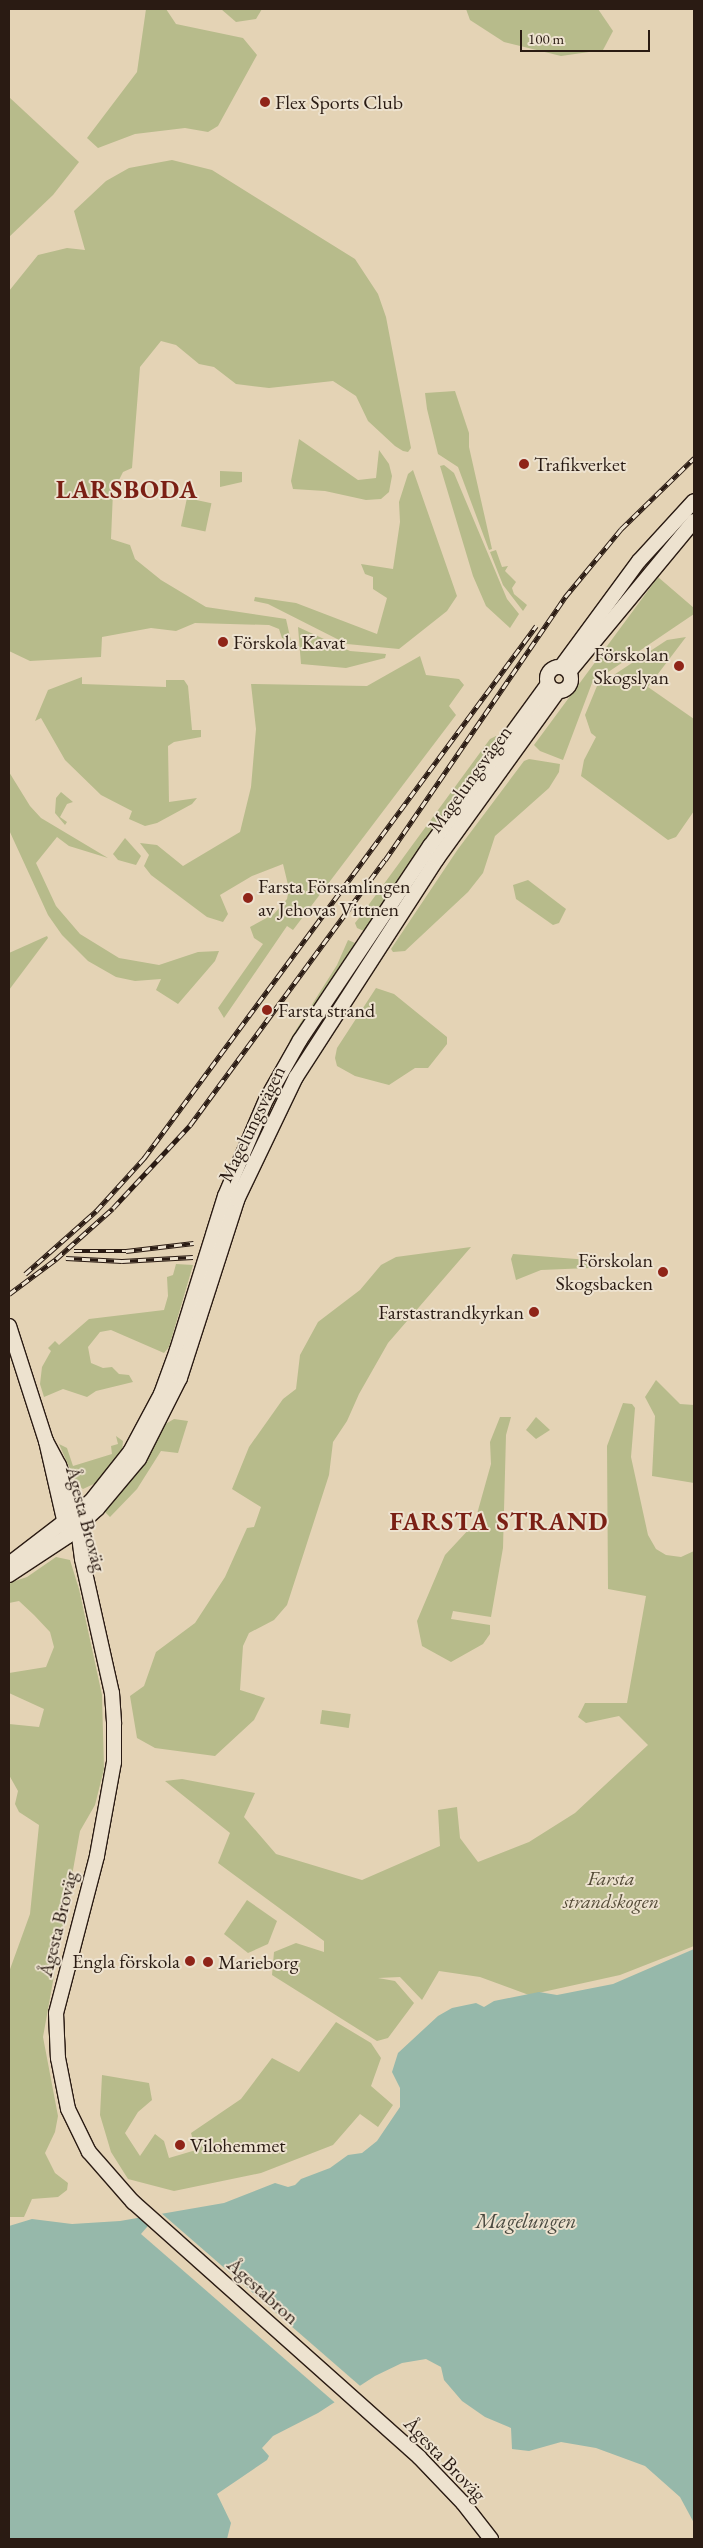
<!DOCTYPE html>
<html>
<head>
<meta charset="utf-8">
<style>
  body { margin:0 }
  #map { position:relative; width:703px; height:2548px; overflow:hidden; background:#e4d3b5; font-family:"EB Garamond",serif }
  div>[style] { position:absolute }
  .green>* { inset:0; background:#b7bb8b; transform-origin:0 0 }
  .water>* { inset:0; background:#96b8aa }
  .pier>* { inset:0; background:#e4d3b5; transform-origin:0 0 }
  .roads { filter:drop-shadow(1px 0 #2a1b13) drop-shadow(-1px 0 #2a1b13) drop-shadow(0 1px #2a1b13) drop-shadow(0 -1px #2a1b13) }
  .secondary>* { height:14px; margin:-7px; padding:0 7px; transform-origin:7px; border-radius:7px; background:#ede2cf }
  .secondary>.ring { margin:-7px; padding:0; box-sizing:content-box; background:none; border:14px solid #ede2cf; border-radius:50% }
  .rail>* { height:4.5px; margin-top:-2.25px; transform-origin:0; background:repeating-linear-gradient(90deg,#ede2cf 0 8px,#2a1b13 0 16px); box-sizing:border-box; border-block:1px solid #2a1b13 }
  .dots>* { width:14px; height:14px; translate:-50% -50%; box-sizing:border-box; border:2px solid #ede2cf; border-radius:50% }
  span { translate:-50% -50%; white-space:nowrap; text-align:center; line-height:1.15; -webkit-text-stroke:4px #ede2cf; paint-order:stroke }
  .poi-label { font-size:20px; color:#2a1b13 }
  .left { translate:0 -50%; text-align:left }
  .right { translate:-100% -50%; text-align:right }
  .street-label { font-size:20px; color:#2a1b13 }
  .park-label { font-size:20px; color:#544b37; font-style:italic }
  .water-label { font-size:21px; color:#4a4a40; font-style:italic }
  .district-label { font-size:25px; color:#7a1f14; font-weight:700; letter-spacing:1px }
  .frame { position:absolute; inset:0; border:10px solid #2a1b13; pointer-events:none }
  .scale { position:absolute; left:520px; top:30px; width:130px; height:22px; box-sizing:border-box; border:2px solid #2a1b13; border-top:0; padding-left:6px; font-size:15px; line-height:18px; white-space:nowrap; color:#2a1b13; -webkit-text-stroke:4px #ede2cf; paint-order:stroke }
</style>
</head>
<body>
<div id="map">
  <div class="green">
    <div style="clip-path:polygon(146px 9px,166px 9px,176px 24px,243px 38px,257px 55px,218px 126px,208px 132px,185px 128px,135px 134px,98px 148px,87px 138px,137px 72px)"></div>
    <div style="clip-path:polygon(221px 9px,262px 9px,256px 19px,236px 22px)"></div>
    <div style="clip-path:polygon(466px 9px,598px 9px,613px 31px,603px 50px,561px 56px,504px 42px,470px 20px)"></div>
    <div style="clip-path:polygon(9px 97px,79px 162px,53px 195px,9px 237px)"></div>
    <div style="clip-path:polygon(172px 160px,212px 170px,355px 259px,378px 294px,386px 317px,411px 448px,408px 452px,403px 451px,395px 446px,368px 421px,356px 396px,333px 381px,269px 388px,236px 384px,214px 367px,199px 364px,176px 345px,161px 341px,140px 367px,132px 468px,123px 472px,113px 492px,111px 539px,130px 545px,135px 559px,161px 580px,206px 607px,286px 619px,291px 641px,282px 638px,279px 629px,269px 625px,195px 623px,176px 631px,151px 628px,102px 637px,101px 657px,30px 661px,9px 651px,9px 291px,38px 255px,67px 248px,85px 250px,74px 211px,106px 181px,129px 168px)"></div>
    <div style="clip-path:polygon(455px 391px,469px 433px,469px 447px,492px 549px,489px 550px,458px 467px,438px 454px,427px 409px,425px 393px)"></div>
    <div style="clip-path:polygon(299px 439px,358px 480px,376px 478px,379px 450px,389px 464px,392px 476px,389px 492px,381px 499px,366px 500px,325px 491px,293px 489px,291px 481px)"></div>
    <div style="clip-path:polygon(444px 465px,454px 473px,507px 599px,519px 614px,510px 628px,486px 606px,473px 576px,440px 466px)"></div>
    <div style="clip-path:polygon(413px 470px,457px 596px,447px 611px,399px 649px,347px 644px,268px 604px,254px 601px,255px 597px,296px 603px,377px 634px,387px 598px,373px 589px,373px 577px,365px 574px,361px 564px,393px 569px,400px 522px,399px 502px,408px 474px)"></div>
    <div style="clip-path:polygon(220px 471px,242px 472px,242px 482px,220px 487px)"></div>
    <div style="left:187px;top:498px;width:25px;height:29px;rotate:12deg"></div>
    <div style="clip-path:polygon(496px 550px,502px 567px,508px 566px,505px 571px,516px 582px,512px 588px,514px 594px,527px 605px,523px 611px,503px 585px,490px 552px)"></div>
    <div style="clip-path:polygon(658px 577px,694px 608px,694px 614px,592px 683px,563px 760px,540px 751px,534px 745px)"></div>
    <div style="clip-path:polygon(298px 627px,350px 651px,386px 654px,385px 658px,346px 668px,301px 664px)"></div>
    <div style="clip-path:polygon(686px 637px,648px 687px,694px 719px,694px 811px,676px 837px,668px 840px,581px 776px,584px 760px,596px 737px,591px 733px,585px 715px,597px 686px,667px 640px)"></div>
    <div style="clip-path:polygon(420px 656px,426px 675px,459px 679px,464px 685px,449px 706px,456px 715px,293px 930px,287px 926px,224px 1018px,218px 1008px,263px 944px,254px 938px,250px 927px,274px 914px,287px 899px,289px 889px,283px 864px,252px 876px,220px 895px,228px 914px,223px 922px,207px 917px,151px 875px,144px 866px,149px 855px,140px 843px,157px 845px,183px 866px,240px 832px,251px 787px,256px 729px,251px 684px,367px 686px)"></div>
    <div style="clip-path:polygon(82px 677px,82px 684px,166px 687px,166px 680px,184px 680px,188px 686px,192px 730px,201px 730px,201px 737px,174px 742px,168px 746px,169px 802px,197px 798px,192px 804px,157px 823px,145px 826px,129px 819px,132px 811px,101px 795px,65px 760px,41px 718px,35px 721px,48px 690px)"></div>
    <div style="clip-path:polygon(496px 736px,499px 738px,364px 931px,357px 928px,355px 923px,359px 918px,490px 739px)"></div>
    <div style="clip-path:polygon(529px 759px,560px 764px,559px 772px,549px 788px,495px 836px,483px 873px,468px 892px,405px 951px,393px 952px,391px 949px,458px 849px,524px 761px)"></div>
    <div style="clip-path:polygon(9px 772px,30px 806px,41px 818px,108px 858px,69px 846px,57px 837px,36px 863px,56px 906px,80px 934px,119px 958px,159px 965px,198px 952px,219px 951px,215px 961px,178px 1004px,156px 990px,161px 979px,135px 981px,116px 977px,88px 961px,62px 935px,48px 915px,9px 830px)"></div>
    <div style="clip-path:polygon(61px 792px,73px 802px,67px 804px,60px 817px,67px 822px,65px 825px,55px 813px,56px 798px)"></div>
    <div style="clip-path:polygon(125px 838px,141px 856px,136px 865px,118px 860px,113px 854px)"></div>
    <div style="clip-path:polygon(528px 880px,566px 909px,559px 923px,553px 925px,516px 899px,513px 885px)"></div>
    <div style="clip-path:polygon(47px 936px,48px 938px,9px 990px,9px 953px)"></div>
    <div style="clip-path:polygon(348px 940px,355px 943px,293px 1040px,289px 1041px,337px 965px)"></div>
    <div style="clip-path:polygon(376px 988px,394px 994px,447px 1037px,447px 1044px,428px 1068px,415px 1068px,389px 1085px,355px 1076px,337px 1066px,335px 1058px,337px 1048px)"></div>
    <div style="clip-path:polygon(471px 1247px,388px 1343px,359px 1394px,347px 1421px,333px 1442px,329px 1475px,287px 1605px,274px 1620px,249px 1633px,243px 1646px,240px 1690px,265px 1698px,254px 1720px,215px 1756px,155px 1748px,137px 1738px,130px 1696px,144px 1686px,156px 1652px,195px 1623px,225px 1577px,247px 1528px,254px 1527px,261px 1507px,232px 1489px,249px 1447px,283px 1399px,296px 1389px,300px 1355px,318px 1322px,360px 1290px,381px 1265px,396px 1257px)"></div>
    <div style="clip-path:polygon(513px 1254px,589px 1260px,591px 1263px,589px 1268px,541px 1270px,516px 1280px,511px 1259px)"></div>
    <div style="clip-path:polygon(176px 1264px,193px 1265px,169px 1347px,164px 1353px,111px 1330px,100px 1332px,88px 1347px,91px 1363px,103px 1368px,112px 1367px,119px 1374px,129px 1375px,133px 1382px,96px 1391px,87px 1397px,63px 1389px,44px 1397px,40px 1384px,42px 1367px,51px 1351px,48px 1348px,55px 1341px,59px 1345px,89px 1319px,164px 1310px,168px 1296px,167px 1277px,173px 1275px)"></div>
    <div style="clip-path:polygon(656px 1380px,680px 1404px,694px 1405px,694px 1483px,652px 1476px,655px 1416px,645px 1397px)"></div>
    <div style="clip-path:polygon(623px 1403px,632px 1404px,635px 1408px,631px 1457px,648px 1535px,656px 1549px,666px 1555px,681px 1557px,694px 1551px,694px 1946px,620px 1975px,529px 1995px,480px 1977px,439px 1971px,422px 2000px,400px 1977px,378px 1978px,395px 1981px,414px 2003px,388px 2038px,377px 2041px,272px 1975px,274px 1952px,296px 1943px,324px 1952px,324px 1941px,218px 1863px,230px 1833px,165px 1781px,182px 1779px,255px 1793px,244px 1817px,276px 1854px,362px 1880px,440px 1846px,438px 1810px,457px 1807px,460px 1838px,478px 1862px,529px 1842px,575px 1813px,648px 1745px,619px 1716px,586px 1723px,578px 1717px,585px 1703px,627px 1703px,646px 1596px,608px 1589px,607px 1446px)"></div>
    <div style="clip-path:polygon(500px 1417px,511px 1417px,506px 1435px,503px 1548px,491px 1617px,453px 1611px,451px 1619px,490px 1625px,490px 1634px,483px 1644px,451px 1662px,422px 1646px,417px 1621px,445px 1555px,471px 1527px,477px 1514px,491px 1464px,490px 1442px)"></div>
    <div style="clip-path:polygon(536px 1417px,550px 1430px,536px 1439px,526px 1430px)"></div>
    <div style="clip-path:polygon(174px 1419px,188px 1421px,178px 1453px,161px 1451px,137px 1489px,110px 1517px,103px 1510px,162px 1426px)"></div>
    <div style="clip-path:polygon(116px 1436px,123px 1441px,122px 1451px,98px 1482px,83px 1489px,77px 1485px,59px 1444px,67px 1448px,73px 1466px,112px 1454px,111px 1446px,118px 1444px)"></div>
    <div style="clip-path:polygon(56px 1557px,70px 1560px,79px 1589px,102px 1695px,104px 1769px,95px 1805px,80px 1831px,43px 2037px,58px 2116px,55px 2132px,45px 2153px,55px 2173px,68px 2183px,67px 2190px,58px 2197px,32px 2199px,24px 2217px,9px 2217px,9px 1972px,30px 1914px,39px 1825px,19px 1812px,15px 1804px,18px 1791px,9px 1775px,9px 1724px,39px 1727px,44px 1709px,9px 1693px,9px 1673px,46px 1667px,54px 1647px,50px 1632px,34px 1615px,19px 1601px,9px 1603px,9px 1583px,27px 1577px)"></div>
    <div style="left:322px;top:1710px;width:29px;height:14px;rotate:8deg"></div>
    <div style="clip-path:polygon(247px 1900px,277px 1921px,268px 1944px,248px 1953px,224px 1934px)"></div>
    <div style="clip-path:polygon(336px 2022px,371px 2043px,381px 2058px,371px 2086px,393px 2105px,378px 2127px,360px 2114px,333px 2145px,261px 2173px,174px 2191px,128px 2179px,111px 2152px,100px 2115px,102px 2075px,149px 2083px,152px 2100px,138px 2112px,125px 2133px,140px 2156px,155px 2134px,164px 2141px,169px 2158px,196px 2150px,191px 2133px,241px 2099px,272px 2058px,299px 2072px)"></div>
  </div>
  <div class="water">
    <div style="clip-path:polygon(694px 1949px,694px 2523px,680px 2497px,645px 2466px,596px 2448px,561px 2442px,529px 2451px,512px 2449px,511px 2428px,485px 2417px,462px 2401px,444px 2380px,441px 2367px,426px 2359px,402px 2363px,375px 2376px,318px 2413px,273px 2436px,262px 2448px,269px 2456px,267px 2460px,217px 2494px,231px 2523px,227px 2539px,9px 2539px,9px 2226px,32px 2219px,72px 2224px,120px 2221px,224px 2203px,275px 2183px,288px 2187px,295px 2185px,301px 2179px,330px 2168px,348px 2155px,362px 2153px,377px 2141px,400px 2107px,400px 2088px,392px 2072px,398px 2053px,438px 2016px,452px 2008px,476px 2003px,484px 2007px,494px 2001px,539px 1992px,557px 1995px,613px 1984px)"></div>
  </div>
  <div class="pier">
    <div style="left:160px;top:2212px;width:266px;height:29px;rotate:41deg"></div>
  </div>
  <div class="roads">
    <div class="secondary">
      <div style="left:561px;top:667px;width:132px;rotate:-53.7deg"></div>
      <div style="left:639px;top:561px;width:81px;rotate:-47.5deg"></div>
      <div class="ring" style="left:547px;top:667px;width:10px;height:10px"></div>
      <div style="left:569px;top:672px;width:196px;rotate:-50.4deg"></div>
      <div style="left:9px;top:1326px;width:121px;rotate:72.2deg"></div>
      <div style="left:46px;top:1441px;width:89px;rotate:77.1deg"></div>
      <div style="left:46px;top:1441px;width:27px;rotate:62deg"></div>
      <div style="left:59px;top:1465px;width:52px;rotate:70.9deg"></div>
      <div style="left:76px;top:1514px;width:45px;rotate:82.4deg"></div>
      <div style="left:82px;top:1559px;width:137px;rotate:77.4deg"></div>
      <div style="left:112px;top:1693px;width:31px;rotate:86deg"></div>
      <div style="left:114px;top:1724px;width:38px;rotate:90deg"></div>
      <div style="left:114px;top:1762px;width:96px;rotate:100.3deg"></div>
      <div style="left:97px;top:1856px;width:162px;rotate:104.6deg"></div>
      <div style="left:56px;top:2013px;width:45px;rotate:87.5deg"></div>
      <div style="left:58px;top:2058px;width:52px;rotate:78.9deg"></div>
      <div style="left:68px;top:2109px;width:48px;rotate:64deg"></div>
      <div style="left:89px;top:2152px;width:67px;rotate:48.7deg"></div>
      <div style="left:133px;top:2202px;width:383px;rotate:41.7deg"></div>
      <div style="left:419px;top:2457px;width:64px;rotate:46.3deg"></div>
      <div style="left:463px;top:2503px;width:46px;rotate:52.1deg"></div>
      <div style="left:9px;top:1564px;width:103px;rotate:-37.5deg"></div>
      <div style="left:91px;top:1501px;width:63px;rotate:-51.5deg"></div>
      <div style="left:130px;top:1452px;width:66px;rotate:-61.9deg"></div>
      <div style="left:161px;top:1394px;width:47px;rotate:-70deg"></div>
      <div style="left:177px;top:1350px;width:161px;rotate:-72.7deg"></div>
      <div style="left:225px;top:1196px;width:104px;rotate:-66.9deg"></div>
      <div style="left:266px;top:1100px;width:69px;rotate:-60.5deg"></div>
      <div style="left:300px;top:1040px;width:234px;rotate:-56.2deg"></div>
      <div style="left:430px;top:846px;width:200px;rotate:-53.9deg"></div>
      <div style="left:9px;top:1575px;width:71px;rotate:-33.5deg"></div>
      <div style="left:68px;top:1536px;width:40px;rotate:-43deg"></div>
      <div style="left:97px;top:1509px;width:65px;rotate:-50deg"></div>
      <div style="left:139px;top:1459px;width:91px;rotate:-63.2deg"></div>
      <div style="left:180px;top:1378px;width:187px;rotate:-72.2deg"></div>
      <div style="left:237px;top:1200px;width:136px;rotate:-64.4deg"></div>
      <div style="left:296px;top:1077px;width:260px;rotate:-57.1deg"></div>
      <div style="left:437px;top:859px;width:207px;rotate:-54.2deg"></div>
    </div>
  </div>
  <div class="rail">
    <div style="left:74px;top:1251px;width:52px"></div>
    <div style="left:126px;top:1251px;width:68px;rotate:-6.7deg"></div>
    <div style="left:66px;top:1258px;width:56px;rotate:3.1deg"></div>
    <div style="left:122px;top:1261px;width:71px;rotate:-3.2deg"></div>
    <div style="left:25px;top:1274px;width:95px;rotate:-41.6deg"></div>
    <div style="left:96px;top:1211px;width:72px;rotate:-47.8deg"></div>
    <div style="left:144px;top:1158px;width:661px;rotate:-53.62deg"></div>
    <div style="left:9px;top:1294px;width:59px;rotate:-36.7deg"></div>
    <div style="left:56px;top:1259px;width:76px;rotate:-41.8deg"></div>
    <div style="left:113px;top:1208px;width:113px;rotate:-47.1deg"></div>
    <div style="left:190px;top:1125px;width:329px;rotate:-53.7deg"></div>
    <div style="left:385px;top:860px;width:319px;rotate:-55.6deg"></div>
    <div style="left:565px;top:597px;width:88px;rotate:-50.5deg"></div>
    <div style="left:621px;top:529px;width:102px;rotate:-44.2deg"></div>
  </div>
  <div class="dots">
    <div style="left:265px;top:102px;background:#8f2418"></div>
    <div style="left:524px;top:464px;background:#8f2418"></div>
    <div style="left:223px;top:642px;background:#8f2418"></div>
    <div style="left:679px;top:666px;background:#8f2418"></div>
    <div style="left:248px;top:898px;background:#8f2418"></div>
    <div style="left:267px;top:1010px;background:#8f2418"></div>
    <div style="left:663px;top:1272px;background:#8f2418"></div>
    <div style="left:534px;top:1312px;background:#8f2418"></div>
    <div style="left:190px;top:1961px;background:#8f2418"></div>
    <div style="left:208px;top:1962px;background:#8f2418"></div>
    <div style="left:180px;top:2145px;background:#8f2418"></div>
  </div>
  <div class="poi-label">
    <span class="left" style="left:275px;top:102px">Flex Sports Club</span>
    <span class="left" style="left:534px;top:464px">Trafikverket</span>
    <span class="left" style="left:233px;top:642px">Förskola Kavat</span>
    <span class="right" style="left:669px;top:666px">Förskolan<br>Skogslyan</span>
    <span class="left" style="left:258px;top:898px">Farsta Församlingen<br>av Jehovas Vittnen</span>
    <span class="left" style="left:278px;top:1010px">Farsta strand</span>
    <span class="right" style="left:653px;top:1272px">Förskolan<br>Skogsbacken</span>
    <span class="right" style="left:524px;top:1312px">Farstastrandkyrkan</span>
    <span class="right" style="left:180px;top:1961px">Engla förskola</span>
    <span class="left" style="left:218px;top:1962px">Marieborg</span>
    <span class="left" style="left:190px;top:2145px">Vilohemmet</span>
  </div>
  <div class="street-label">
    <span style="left:470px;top:779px;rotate:-54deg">Magelungsvägen</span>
    <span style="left:252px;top:1124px;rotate:-64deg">Magelungsvägen</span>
    <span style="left:86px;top:1519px;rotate:75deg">Ågesta Broväg</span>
    <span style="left:58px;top:1924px;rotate:-76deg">Ågesta Broväg</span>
    <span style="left:263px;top:2291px;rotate:42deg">Ågestabron</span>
    <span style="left:445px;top:2459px;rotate:46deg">Ågesta Broväg</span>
  </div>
  <div class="park-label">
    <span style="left:611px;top:1890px">Farsta<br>strandskogen</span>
  </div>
  <div class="water-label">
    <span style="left:526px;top:2221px">Magelungen</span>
  </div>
  <div class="district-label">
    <span style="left:127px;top:489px">LARSBODA</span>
    <span style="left:499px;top:1521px">FARSTA STRAND</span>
  </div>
  <div class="frame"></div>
  <div class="scale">100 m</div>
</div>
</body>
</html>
